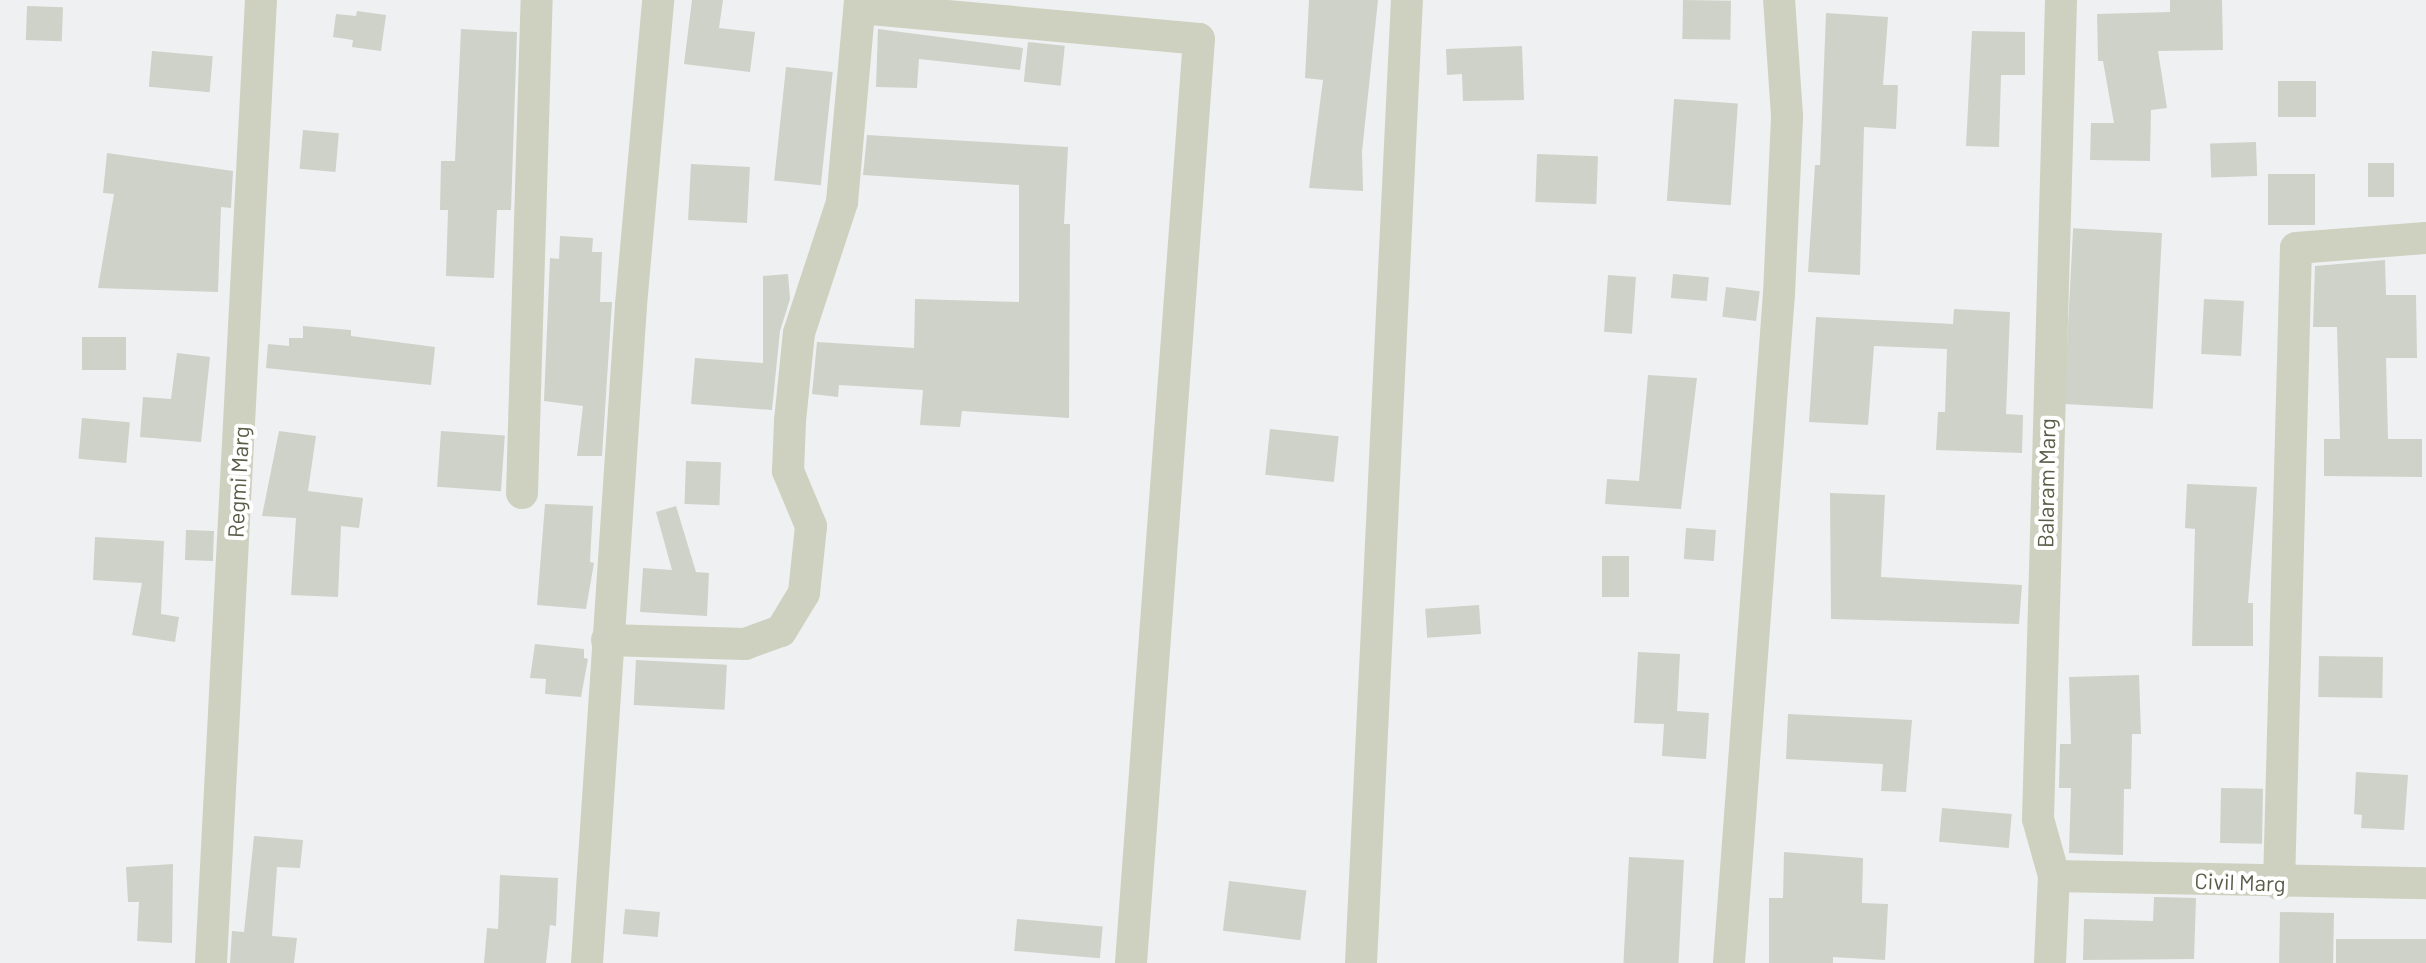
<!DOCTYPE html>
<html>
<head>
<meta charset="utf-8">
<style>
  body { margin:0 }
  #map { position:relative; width:2426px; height:963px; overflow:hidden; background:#eff0f2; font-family:Barlow,sans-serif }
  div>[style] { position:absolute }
  .building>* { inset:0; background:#cfd2c9; transform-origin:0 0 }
  .minor>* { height:32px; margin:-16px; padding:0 16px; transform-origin:16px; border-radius:16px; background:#ced1bf }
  span { translate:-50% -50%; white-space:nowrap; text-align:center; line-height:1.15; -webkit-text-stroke:8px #fff; paint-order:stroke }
  .street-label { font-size:22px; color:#595d47 }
</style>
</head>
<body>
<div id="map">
  <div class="building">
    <div style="clip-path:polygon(692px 0,723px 0,719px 28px,755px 32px,750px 72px,684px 64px)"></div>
    <div style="clip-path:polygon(1309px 0,1378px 0,1362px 152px,1363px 191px,1309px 188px,1323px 80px,1305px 78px)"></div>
    <div style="left:1683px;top:0;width:48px;height:39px;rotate:1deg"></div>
    <div style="clip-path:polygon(2170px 0,2222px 0,2223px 50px,2158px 51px,2167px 108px,2151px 110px,2150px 161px,2090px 160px,2091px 123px,2114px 123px,2103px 61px,2098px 61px,2097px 14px,2170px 12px)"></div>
    <div style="left:27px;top:6px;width:36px;height:34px;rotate:2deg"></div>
    <div style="clip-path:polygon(357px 11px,386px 15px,381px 51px,352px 47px,353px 40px,333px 37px,336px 14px,356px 16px)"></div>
    <div style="clip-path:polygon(1826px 13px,1888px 17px,1883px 85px,1898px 85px,1896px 129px,1864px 127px,1860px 275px,1808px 272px,1815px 165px,1820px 165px)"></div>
    <div style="clip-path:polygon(461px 29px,517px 32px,511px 210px,497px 210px,494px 278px,446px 276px,448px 210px,440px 210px,441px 161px,455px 161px)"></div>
    <div style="clip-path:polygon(878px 29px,1023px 48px,1020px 70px,919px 59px,917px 88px,876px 87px)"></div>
    <div style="clip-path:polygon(1972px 31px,2025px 32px,2025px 75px,2001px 75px,1999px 147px,1966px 146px)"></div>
    <div style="left:1028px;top:42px;width:37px;height:40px;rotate:6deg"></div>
    <div style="clip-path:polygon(1522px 46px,1524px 100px,1463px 101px,1462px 74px,1447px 75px,1446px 49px)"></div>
    <div style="left:152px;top:51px;width:61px;height:36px;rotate:5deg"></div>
    <div style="left:786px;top:67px;width:47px;height:114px;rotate:6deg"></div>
    <div style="left:2278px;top:81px;width:38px;height:36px"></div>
    <div style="left:1674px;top:99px;width:64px;height:102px;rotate:4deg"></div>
    <div style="left:303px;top:130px;width:36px;height:39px;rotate:5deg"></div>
    <div style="clip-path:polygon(867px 135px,1068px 147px,1064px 224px,1070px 224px,1069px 418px,962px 411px,960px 427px,920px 425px,923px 390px,839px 385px,838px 397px,812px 394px,817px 342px,914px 348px,915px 299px,1019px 302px,1019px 185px,863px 175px)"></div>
    <div style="left:2256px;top:142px;width:34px;height:46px;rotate:88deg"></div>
    <div style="clip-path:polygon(107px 153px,233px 171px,231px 208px,221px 207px,218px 292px,98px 288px,114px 194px,103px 193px)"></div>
    <div style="left:1537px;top:154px;width:61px;height:48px;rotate:2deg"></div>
    <div style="left:2368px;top:163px;width:26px;height:34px"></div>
    <div style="left:691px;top:164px;width:59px;height:56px;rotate:3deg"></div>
    <div style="left:2268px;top:174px;width:47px;height:51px"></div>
    <div style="left:2162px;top:233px;width:176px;height:89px;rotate:93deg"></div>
    <div style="clip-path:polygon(560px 236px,593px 238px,592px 252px,602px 252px,600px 302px,612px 302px,602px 456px,577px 456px,583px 406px,544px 401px,550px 258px,559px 259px)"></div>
    <div style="clip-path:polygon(2385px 260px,2386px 295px,2416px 295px,2417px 358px,2386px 358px,2388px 439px,2422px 439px,2422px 477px,2324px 476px,2324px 439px,2340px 439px,2337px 327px,2313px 327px,2315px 266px)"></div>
    <div style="clip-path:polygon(788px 274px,790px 299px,780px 331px,772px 410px,691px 404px,695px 358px,763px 363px,763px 276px)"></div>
    <div style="left:1673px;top:274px;width:36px;height:24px;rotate:5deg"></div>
    <div style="left:1608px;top:275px;width:28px;height:57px;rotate:4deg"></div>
    <div style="left:1726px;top:287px;width:34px;height:30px;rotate:7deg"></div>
    <div style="left:2204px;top:299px;width:40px;height:55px;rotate:3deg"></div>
    <div style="clip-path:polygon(1954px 309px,2010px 312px,2006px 414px,2023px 415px,2022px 453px,1936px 450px,1938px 412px,1945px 412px,1947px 349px,1874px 346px,1868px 425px,1809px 422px,1816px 317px,1953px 324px)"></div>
    <div style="clip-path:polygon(303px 326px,351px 330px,351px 336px,435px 347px,431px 385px,266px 368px,268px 344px,289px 346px,289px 338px,303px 338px)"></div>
    <div style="left:82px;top:337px;width:44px;height:33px"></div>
    <div style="clip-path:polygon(177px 353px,210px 357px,201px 442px,140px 437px,143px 397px,171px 399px)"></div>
    <div style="clip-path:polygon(1648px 375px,1697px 378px,1681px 509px,1605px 504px,1607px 479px,1639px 481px)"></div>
    <div style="left:82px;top:418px;width:48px;height:41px;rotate:5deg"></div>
    <div style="left:1270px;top:429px;width:69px;height:46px;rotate:6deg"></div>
    <div style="clip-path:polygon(279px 431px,316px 436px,308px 491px,363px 498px,359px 528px,341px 526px,338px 597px,291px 595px,296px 518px,262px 516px)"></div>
    <div style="left:441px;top:431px;width:64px;height:56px;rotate:4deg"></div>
    <div style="left:686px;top:461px;width:35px;height:43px;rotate:2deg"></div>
    <div style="clip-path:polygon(2187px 484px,2257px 487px,2248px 603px,2253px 603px,2253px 646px,2192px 646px,2195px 529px,2185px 528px)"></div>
    <div style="clip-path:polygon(1830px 493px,1885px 495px,1881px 577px,2022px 585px,2019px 624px,1831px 619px)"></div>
    <div style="clip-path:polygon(545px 504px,593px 506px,590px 562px,594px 563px,586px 609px,537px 605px)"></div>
    <div style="clip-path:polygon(676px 506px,696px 572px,709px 573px,707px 616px,640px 612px,643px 568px,672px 570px,656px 512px)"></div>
    <div style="left:1686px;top:528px;width:30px;height:31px;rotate:4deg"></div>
    <div style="left:186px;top:530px;width:28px;height:30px;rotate:2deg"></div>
    <div style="clip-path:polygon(95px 537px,164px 541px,161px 614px,179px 617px,175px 642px,132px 635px,142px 583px,93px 580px)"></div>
    <div style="left:1602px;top:556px;width:27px;height:41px"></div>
    <div style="left:1479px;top:605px;width:29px;height:54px;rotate:86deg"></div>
    <div style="clip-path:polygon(535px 644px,584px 649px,584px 658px,588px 659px,581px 697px,545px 694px,546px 679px,530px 678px)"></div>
    <div style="clip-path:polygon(1638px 652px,1680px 654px,1677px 711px,1709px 713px,1706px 759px,1662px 756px,1664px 724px,1634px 723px)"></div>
    <div style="left:2319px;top:656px;width:64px;height:41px;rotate:1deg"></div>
    <div style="left:636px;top:660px;width:91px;height:45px;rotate:3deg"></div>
    <div style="clip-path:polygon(2139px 675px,2141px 734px,2132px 734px,2131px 789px,2124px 789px,2123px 855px,2069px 853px,2071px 788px,2059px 788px,2060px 744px,2071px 744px,2069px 677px)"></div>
    <div style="clip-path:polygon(1788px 714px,1912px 720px,1906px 792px,1881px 791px,1883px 764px,1786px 759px)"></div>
    <div style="clip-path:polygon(2356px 772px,2408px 775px,2404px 830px,2361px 828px,2362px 815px,2354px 814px)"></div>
    <div style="left:2221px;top:788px;width:42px;height:55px;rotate:1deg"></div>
    <div style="left:1942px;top:808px;width:70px;height:34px;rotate:5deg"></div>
    <div style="clip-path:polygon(254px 836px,303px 840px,300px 868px,277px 867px,272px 936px,297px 938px,294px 963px,230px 963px,232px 931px,244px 932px)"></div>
    <div style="clip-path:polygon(1784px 852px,1863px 858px,1862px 903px,1888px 904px,1885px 960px,1833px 957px,1833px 963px,1769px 963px,1769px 898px,1783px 898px)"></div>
    <div style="left:1629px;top:857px;width:55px;height:106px;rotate:3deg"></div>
    <div style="clip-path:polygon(173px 864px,172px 943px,137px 941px,139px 902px,128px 902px,126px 867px)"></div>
    <div style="clip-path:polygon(500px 875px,558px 878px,556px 926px,550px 925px,546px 963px,484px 963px,487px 928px,498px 929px)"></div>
    <div style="left:1229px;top:881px;width:78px;height:50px;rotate:7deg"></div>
    <div style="clip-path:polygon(2154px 897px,2196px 898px,2194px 959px,2083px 960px,2084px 919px,2153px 921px)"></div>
    <div style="left:625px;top:909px;width:35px;height:25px;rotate:5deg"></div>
    <div style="left:2280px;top:912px;width:54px;height:51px;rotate:1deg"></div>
    <div style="left:1017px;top:919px;width:86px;height:32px;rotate:5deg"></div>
    <div style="left:2426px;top:939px;width:24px;height:90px;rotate:90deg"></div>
  </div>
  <div class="minor">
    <div style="left:860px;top:8px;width:340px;rotate:5.2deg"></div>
    <div style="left:1199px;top:39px;width:926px;rotate:94.21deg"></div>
    <div style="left:522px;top:493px;width:493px;rotate:-88.3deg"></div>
    <div style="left:607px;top:640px;width:138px;rotate:1.7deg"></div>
    <div style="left:745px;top:644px;width:38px;rotate:-20deg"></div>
    <div style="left:781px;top:631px;width:44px;rotate:-58.8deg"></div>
    <div style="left:804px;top:593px;width:67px;rotate:-84deg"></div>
    <div style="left:811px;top:526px;width:60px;rotate:-112.7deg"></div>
    <div style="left:788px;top:471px;width:50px;rotate:-87.7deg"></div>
    <div style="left:790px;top:421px;width:88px;rotate:-84.2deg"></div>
    <div style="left:799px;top:333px;width:138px;rotate:-71.8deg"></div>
    <div style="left:842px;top:202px;width:203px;rotate:-84.9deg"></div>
    <div style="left:2054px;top:876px;width:372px;rotate:1.1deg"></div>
    <div style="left:2279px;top:884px;width:636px;rotate:-88.47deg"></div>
    <div style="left:2296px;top:248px;width:130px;rotate:-4.4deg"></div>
    <div style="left:211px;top:963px;width:964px;rotate:-87.03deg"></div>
    <div style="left:587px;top:963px;width:659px;rotate:-86.17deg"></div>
    <div style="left:631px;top:305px;width:306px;rotate:-84.9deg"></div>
    <div style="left:1361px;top:963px;width:964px;rotate:-87.27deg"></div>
    <div style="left:1729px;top:963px;width:671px;rotate:-85.73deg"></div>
    <div style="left:1779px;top:294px;width:178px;rotate:-87.4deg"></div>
    <div style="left:1787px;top:116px;width:116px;rotate:-93.9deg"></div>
    <div style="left:2050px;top:963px;width:87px;rotate:-87.4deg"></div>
    <div style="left:2054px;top:876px;width:59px;rotate:-105.7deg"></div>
    <div style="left:2038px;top:819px;width:819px;rotate:-88.39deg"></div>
  </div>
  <div class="street-label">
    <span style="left:238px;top:482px;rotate:-87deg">Regmi Marg</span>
    <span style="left:2046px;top:483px;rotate:-89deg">Balaram Marg</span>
    <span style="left:2240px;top:882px;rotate:2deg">Civil Marg</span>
  </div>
</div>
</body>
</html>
